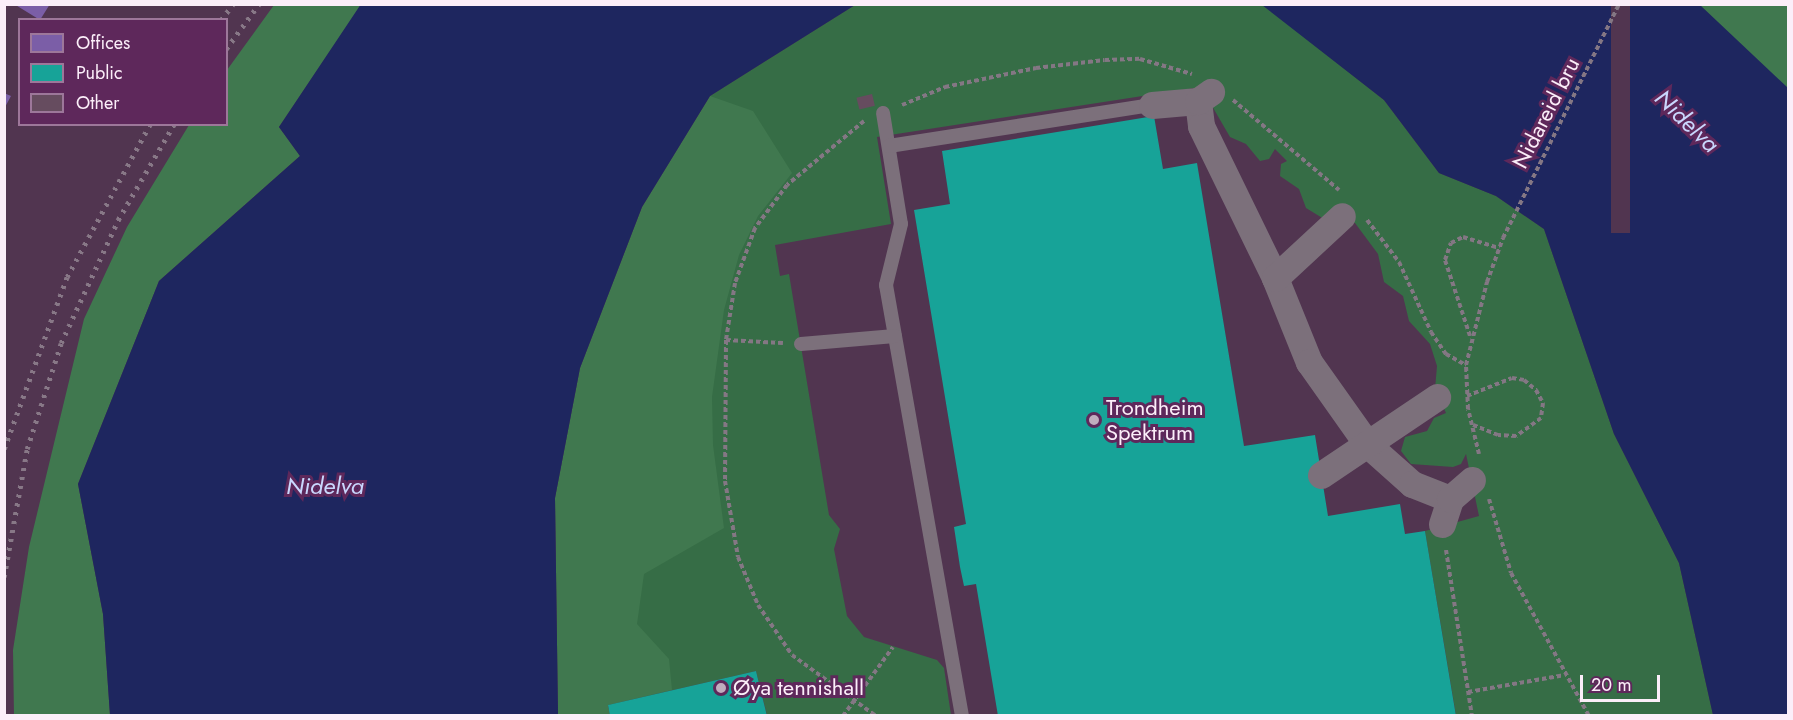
<!DOCTYPE html>
<html>
<head>
<meta charset="utf-8">
<style>
  body { margin:0 }
  #map { position:relative; width:1793px; height:720px; overflow:hidden; background:#513550; font-family:Jost,sans-serif }
  div>[style] { position:absolute }
  .green>* { inset:0; background:#366d46 }
  .forest>* { inset:0; background:#40784f }
  .water>* { inset:0; background:#1e265f }
  .pier>* { inset:0; background:#513550; transform-origin:0 0 }
  .offices>* { inset:0; background:#7b5ea7 }
  .public>* { inset:0; background:#17a398 }
  .building>* { inset:0; background:#664c5f; transform-origin:0 0 }
  .path>* { height:4px; margin-top:-2px; transform-origin:0; background:repeating-linear-gradient(90deg,#847784 0 4.5px,transparent 0 7.5px) }
  .lane>* { height:14px; margin:-7px; padding:0 7px; transform-origin:7px; border-radius:7px; background:#7c707b }
  .street>* { height:27px; margin:-13.5px; padding:0 13.5px; transform-origin:13.5px; border-radius:13.5px; background:#7c707b }
  .rail>* { height:4.5px; margin-top:-2.25px; transform-origin:0; background:repeating-linear-gradient(90deg,#887887 0 3px,transparent 0 9px) }
  .dots>* { width:16px; height:16px; translate:-50% -50%; box-sizing:border-box; border:3px solid #5e285b; border-radius:50% }
  span { translate:-50% -50%; white-space:nowrap; text-align:center; line-height:1.15; -webkit-text-stroke:6px #5e285b; paint-order:stroke }
  .street-label { font-size:22px; color:#fbeef9 }
  .poi-label { font-size:22px; color:#fbeef9 }
  .left { translate:0 -50%; text-align:left }
  .water-label { font-size:24px; color:#c9d7fd; font-style:italic }
  .frame { position:absolute; inset:0; border:6px solid #fbeef9; pointer-events:none }
  .legend { position:absolute; left:18px; top:18px; width:210px; height:108px; box-sizing:border-box; background:#5e285b; border:2px solid #9d779a; margin:0; padding:8px 10px; list-style:none; font-size:18px; color:#fbeef9 }
  .legend li { display:flex; align-items:center; gap:12px; height:30px }
  .legend b { width:30px; border:2px solid #9d779a }
  .scale { position:absolute; left:1580px; top:675px; width:80px; height:27px; box-sizing:border-box; border:3px solid #fbeef9; border-top:0; padding-left:8px; font-size:18px; line-height:21px; white-space:nowrap; color:#fbeef9; -webkit-text-stroke:4px #5e285b; paint-order:stroke }
</style>
</head>
<body>
<div id="map">
  <div class="green">
    <div style="clip-path:polygon(1262px 4px,1384px 100px,1439px 173px,1496px 196px,1544px 229px,1614px 434px,1679px 563px,1713px 715px,1456px 715px,1425px 531px,1479px 516px,1466px 454px,1461px 464px,1453px 467px,1411px 464px,1401px 451px,1405px 437px,1427px 431px,1434px 418px,1446px 413px,1435px 389px,1437px 366px,1430px 344px,1409px 321px,1403px 296px,1384px 282px,1378px 254px,1355px 223px,1324px 219px,1306px 208px,1299px 189px,1280px 176px,1281px 164px,1287px 161px,1275px 149px,1269px 159px,1260px 161px,1246px 144px,1230px 137px,1201px 87px,877px 137px,891px 224px,775px 245px,780px 276px,789px 274px,829px 515px,840px 529px,834px 549px,847px 616px,864px 637px,937px 660px,944px 668px,951px 715px,767px 715px,756px 671px,608px 705px,710px 96px,855px 5px)"></div>
  </div>
  <div class="forest">
    <div style="clip-path:polygon(274px 5px,361px 5px,279px 127px,300px 156px,159px 281px,78px 484px,103px 614px,110px 715px,14px 716px,13px 650px,29px 547px,84px 319px,127px 227px,189px 125px,226px 124px,227px 70px)"></div>
    <div style="clip-path:polygon(1685px 5px,1788px 5px,1788px 108px)"></div>
    <div style="clip-path:polygon(710px 96px,753px 111px,792px 173px,758px 216px,739px 255px,724px 310px,712px 397px,713px 445px,724px 528px,644px 574px,637px 624px,669px 659px,672px 690px,608px 705px,610px 715px,558px 716px,555px 498px,580px 368px,642px 207px)"></div>
  </div>
  <div class="water">
    <div style="clip-path:polygon(361px 4px,855px 5px,710px 96px,642px 207px,580px 368px,555px 498px,558px 715px,110px 715px,103px 614px,78px 484px,159px 281px,300px 156px,279px 127px)"></div>
    <div style="clip-path:polygon(1262px 5px,1700px 5px,1788px 88px,1788px 715px,1713px 715px,1679px 563px,1614px 434px,1544px 229px,1496px 196px,1439px 173px,1384px 100px)"></div>
  </div>
  <div class="pier">
    <div style="left:1611px;top:5px;width:19px;height:228px"></div>
  </div>
  <div class="offices">
    <div style="clip-path:polygon(14px 4px,50px 4px,40px 20px)"></div>
    <div style="clip-path:polygon(4px 93px,11px 96px,4px 109px)"></div>
  </div>
  <div class="public">
    <div style="clip-path:polygon(1154px 116px,1163px 169px,1197px 163px,1244px 446px,1315px 435px,1328px 516px,1400px 504px,1405px 534px,1425px 531px,1456px 716px,998px 716px,976px 584px,964px 586px,960px 567px,954px 527px,966px 524px,914px 210px,950px 204px,942px 151px)"></div>
    <div style="clip-path:polygon(756px 671px,767px 716px,610px 716px,608px 705px)"></div>
  </div>
  <div class="building">
    <div style="left:872px;top:94px;width:12px;height:16px;rotate:76deg"></div>
  </div>
  <div class="path">
    <div style="left:1233px;top:100px;width:139px;rotate:40.3deg"></div>
    <div style="left:902px;top:105px;width:47px;rotate:-22.7deg"></div>
    <div style="left:945px;top:87px;width:93px;rotate:-11.8deg"></div>
    <div style="left:1036px;top:68px;width:69px;rotate:-6.6deg"></div>
    <div style="left:1105px;top:60px;width:35px;rotate:-2deg"></div>
    <div style="left:1140px;top:59px;width:54px;rotate:16.1deg"></div>
    <div style="left:864px;top:121px;width:100px;rotate:140.3deg"></div>
    <div style="left:787px;top:185px;width:54px;rotate:126.7deg"></div>
    <div style="left:755px;top:228px;width:59px;rotate:110deg"></div>
    <div style="left:735px;top:283px;width:58px;rotate:99deg"></div>
    <div style="left:726px;top:340px;width:141px;rotate:90.4deg"></div>
    <div style="left:725px;top:481px;width:77px;rotate:80.3deg"></div>
    <div style="left:738px;top:557px;width:52px;rotate:67.4deg"></div>
    <div style="left:758px;top:605px;width:60px;rotate:55.8deg"></div>
    <div style="left:792px;top:655px;width:104px;rotate:36deg"></div>
    <div style="left:1367px;top:220px;width:53px;rotate:52.7deg"></div>
    <div style="left:1399px;top:262px;width:77px;rotate:65.4deg"></div>
    <div style="left:1431px;top:332px;width:27px;rotate:56deg"></div>
    <div style="left:1446px;top:354px;width:23px;rotate:29deg"></div>
    <div style="left:1470px;top:336px;width:80px;rotate:-108.2deg"></div>
    <div style="left:1445px;top:260px;width:18px;rotate:-71deg"></div>
    <div style="left:1451px;top:243px;width:13px;rotate:-27deg"></div>
    <div style="left:1463px;top:237px;width:38px;rotate:17deg"></div>
    <div style="left:726px;top:340px;width:57px;rotate:3deg"></div>
    <div style="left:1467px;top:396px;width:48px;rotate:-21.8deg"></div>
    <div style="left:1512px;top:378px;width:12px;rotate:9deg"></div>
    <div style="left:1524px;top:380px;width:16px;rotate:40deg"></div>
    <div style="left:1536px;top:390px;width:15px;rotate:62deg"></div>
    <div style="left:1543px;top:403px;width:15px;rotate:98deg"></div>
    <div style="left:1541px;top:418px;width:31px;rotate:144deg"></div>
    <div style="left:1516px;top:436px;width:18px;rotate:-177deg"></div>
    <div style="left:1498px;top:435px;width:27px;rotate:-158deg"></div>
    <div style="left:1479px;top:454px;width:46px;rotate:-103.7deg"></div>
    <div style="left:1468px;top:409px;width:44px;rotate:-92.6deg"></div>
    <div style="left:1466px;top:365px;width:86px;rotate:-75.8deg"></div>
    <div style="left:1487px;top:282px;width:47px;rotate:-70deg"></div>
    <div style="left:1503px;top:238px;width:261px;rotate:-63.6deg"></div>
    <div style="left:1489px;top:499px;width:77px;rotate:73.4deg"></div>
    <div style="left:1511px;top:573px;width:163px;rotate:61.4deg"></div>
    <div style="left:1446px;top:550px;width:168px;rotate:81.1deg"></div>
    <div style="left:1468px;top:692px;width:97px;rotate:-10deg"></div>
    <div style="left:843px;top:716px;width:85px;rotate:-54.1deg"></div>
  </div>
  <div class="lane">
    <div style="left:883px;top:113px;width:112px;rotate:80.8deg"></div>
    <div style="left:901px;top:224px;width:63px;rotate:103.8deg"></div>
    <div style="left:886px;top:285px;width:438px;rotate:80deg"></div>
    <div style="left:889px;top:146px;width:266px;rotate:-8.9deg"></div>
    <div style="left:801px;top:344px;width:94px;rotate:-4.9deg"></div>
  </div>
  <div class="street">
    <div style="left:1198px;top:101px;width:25px;rotate:83deg"></div>
    <div style="left:1201px;top:126px;width:169px;rotate:64deg"></div>
    <div style="left:1275px;top:278px;width:91px;rotate:68deg"></div>
    <div style="left:1309px;top:362px;width:100px;rotate:54.7deg"></div>
    <div style="left:1367px;top:444px;width:60px;rotate:41.6deg"></div>
    <div style="left:1412px;top:484px;width:41px;rotate:21.5deg"></div>
    <div style="left:1152px;top:105px;width:46px;rotate:-5deg"></div>
    <div style="left:1198px;top:101px;width:16px;rotate:-35deg"></div>
    <div style="left:1275px;top:278px;width:91px;rotate:-42.8deg"></div>
    <div style="left:1321px;top:475px;width:140px;rotate:-33.9deg"></div>
    <div style="left:1442px;top:524px;width:26px;rotate:-72deg"></div>
    <div style="left:1450px;top:499px;width:29px;rotate:-41deg"></div>
  </div>
  <div class="rail">
    <div style="left:221px;top:20px;width:20px;rotate:-53deg"></div>
    <div style="left:226px;top:49px;width:56px;rotate:-53.7deg"></div>
    <div style="left:4px;top:449px;width:183px;rotate:-69.9deg"></div>
    <div style="left:67px;top:277px;width:174px;rotate:-61.5deg"></div>
    <div style="left:4px;top:577px;width:130px;rotate:-79.8deg"></div>
    <div style="left:27px;top:449px;width:111px;rotate:-72.2deg"></div>
    <div style="left:61px;top:343px;width:136px;rotate:-65.1deg"></div>
    <div style="left:118px;top:220px;width:111px;rotate:-59.7deg"></div>
  </div>
  <div class="dots">
    <div style="left:1094px;top:420px;background:#c0adbe"></div>
    <div style="left:721px;top:688px;background:#c0adbe"></div>
  </div>
  <div class="street-label">
    <span style="left:1546px;top:113px;rotate:-63deg">Nidareid bru</span>
  </div>
  <div class="poi-label">
    <span class="left" style="left:1106px;top:420px">Trondheim<br>Spektrum</span>
    <span class="left" style="left:733px;top:688px">Øya tennishall</span>
  </div>
  <div class="water-label">
    <span style="left:1687px;top:121px;rotate:44deg">Nidelva</span>
    <span style="left:325px;top:486px">Nidelva</span>
  </div>
  <div class="frame"></div>
  <ul class="legend">
  <li><b style="height:16px;background:#7b5ea7"></b>Offices</li>
  <li><b style="height:16px;background:#17a398"></b>Public</li>
  <li><b style="height:16px;background:#664c5f"></b>Other</li>
  </ul>
  <div class="scale">20 m</div>
</div>
</body>
</html>
